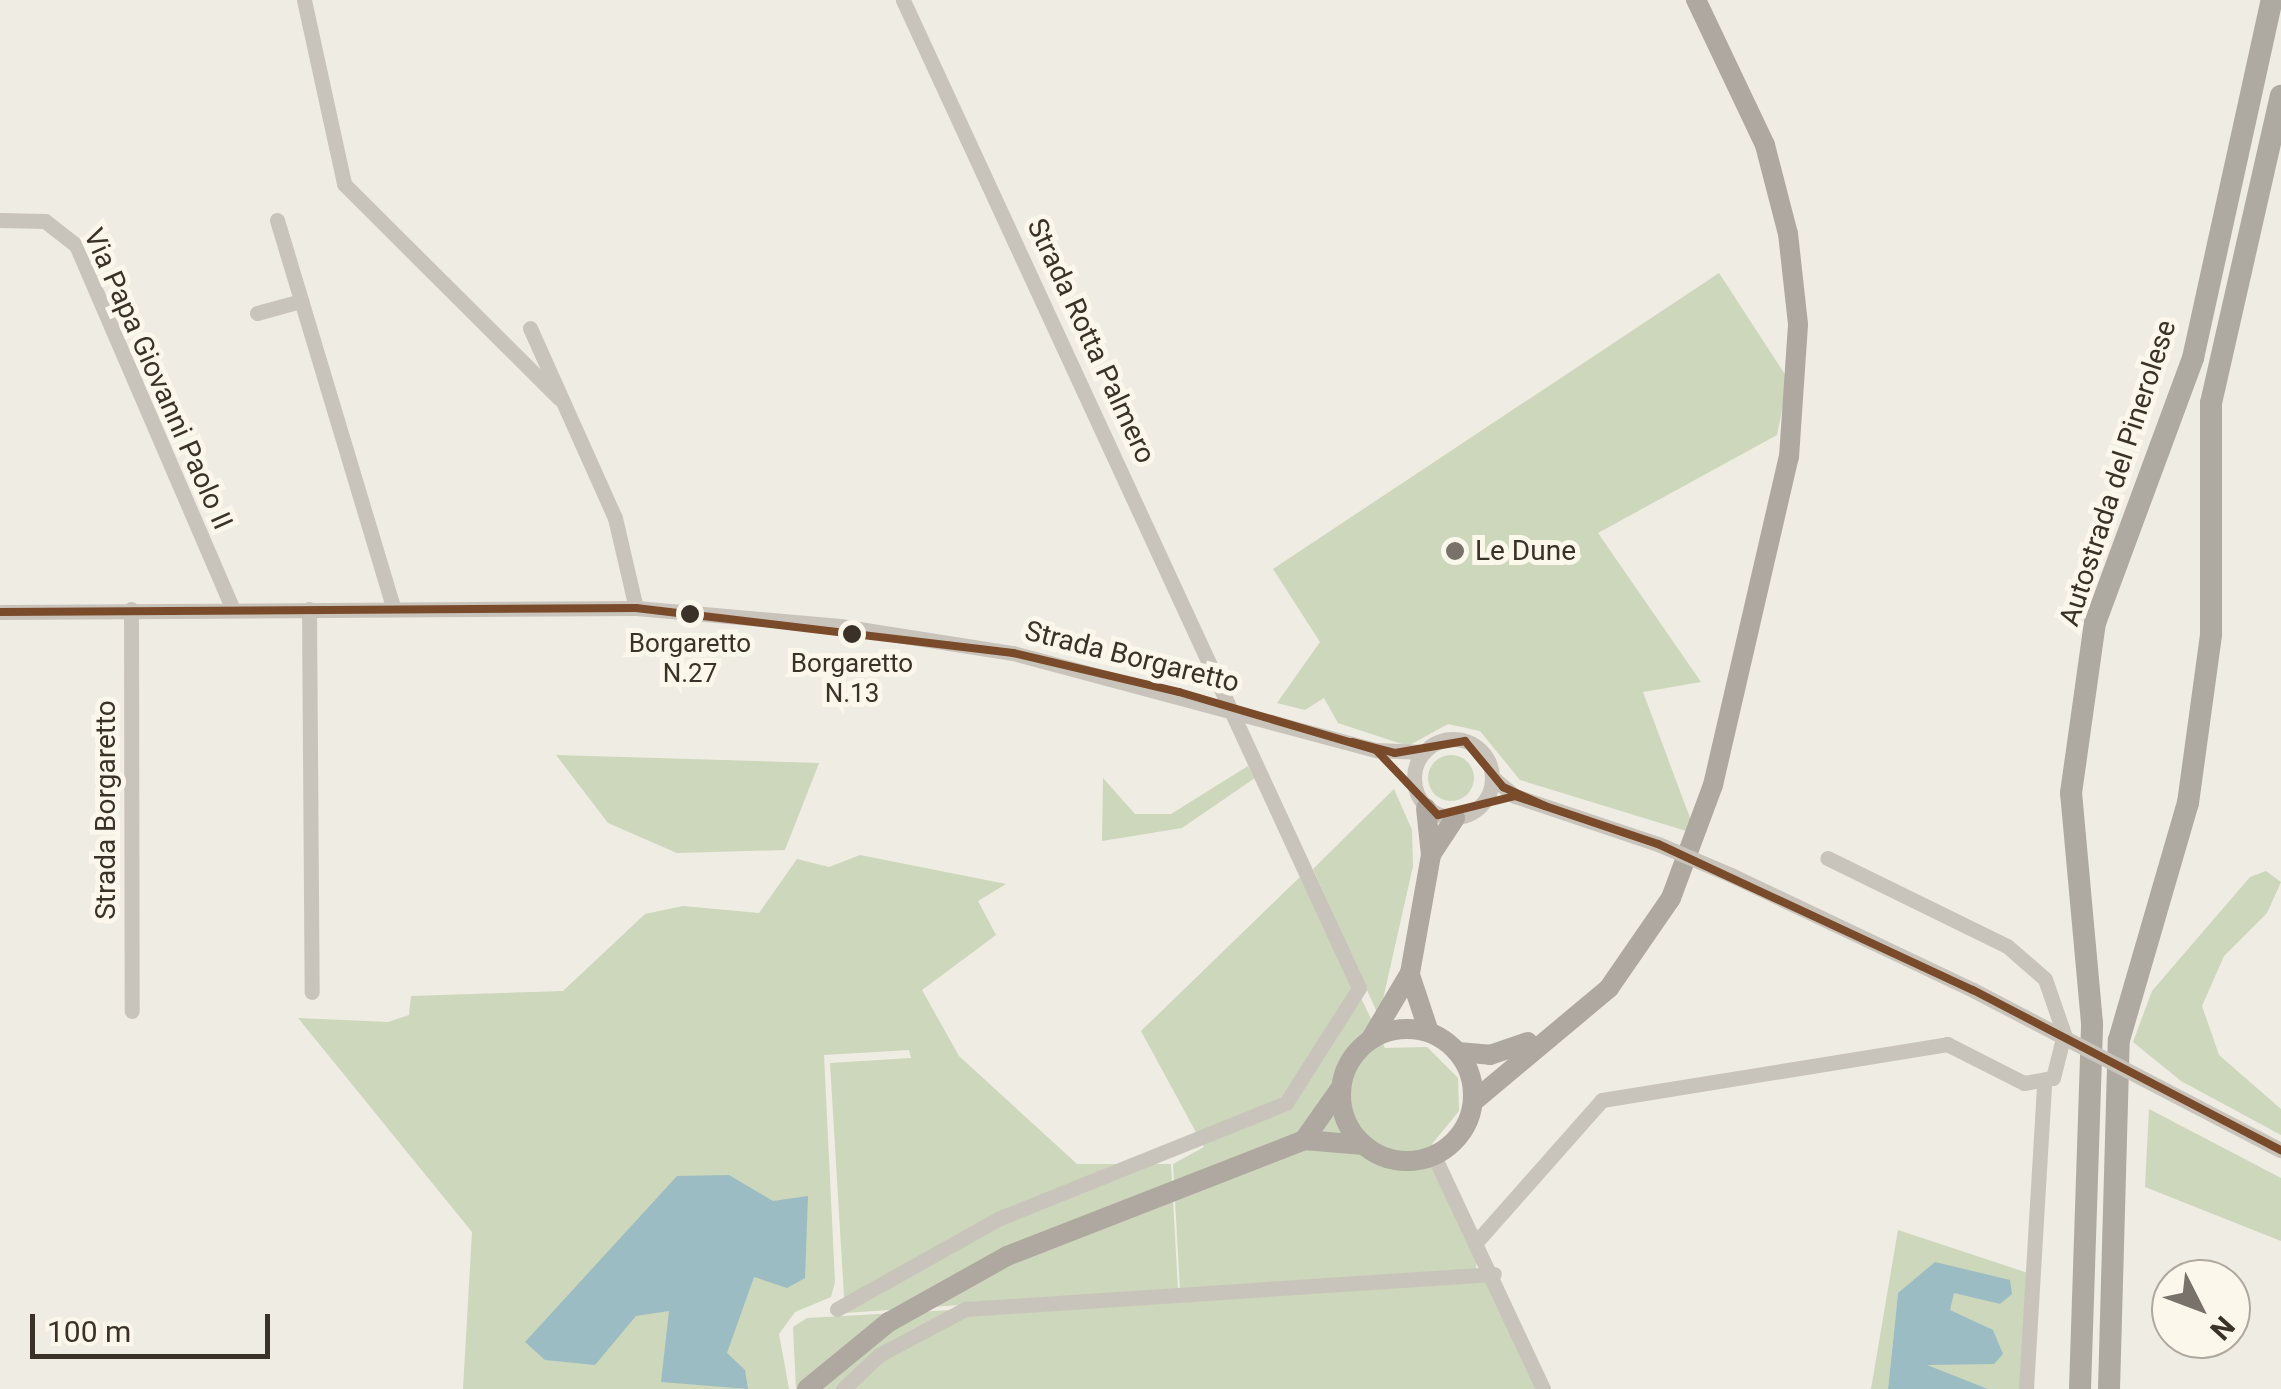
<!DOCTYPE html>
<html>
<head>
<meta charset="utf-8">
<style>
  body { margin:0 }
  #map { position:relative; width:2281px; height:1389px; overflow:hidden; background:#efece3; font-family:Roboto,sans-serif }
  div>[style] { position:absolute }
  .green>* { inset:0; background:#ccd7bb }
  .round { border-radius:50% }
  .water>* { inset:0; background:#9cbcc3 }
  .minor>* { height:15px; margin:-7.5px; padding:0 7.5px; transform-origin:7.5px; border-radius:7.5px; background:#c9c4bb }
  .minor>.ring { margin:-7.5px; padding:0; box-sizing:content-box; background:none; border:15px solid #c9c4bb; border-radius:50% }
  .major>* { height:20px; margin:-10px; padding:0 10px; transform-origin:10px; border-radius:10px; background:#aea8a0 }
  .major>.ring { margin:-10px; padding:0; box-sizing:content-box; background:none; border:20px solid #aea8a0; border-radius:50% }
  .highway>* { height:22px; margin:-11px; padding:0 11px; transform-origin:11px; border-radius:11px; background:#aeaaa2 }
  .minor-bridge>* { height:15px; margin:-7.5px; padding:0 7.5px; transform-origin:7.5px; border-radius:7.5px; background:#c9c4bb }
  .bus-1>* { height:8px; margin:-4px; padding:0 4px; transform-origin:4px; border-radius:4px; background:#7a4b2a }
  .dots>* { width:28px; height:28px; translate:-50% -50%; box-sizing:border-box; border:5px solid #fbf7ea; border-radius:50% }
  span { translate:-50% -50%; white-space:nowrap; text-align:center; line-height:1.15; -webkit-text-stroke:10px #fbf7ea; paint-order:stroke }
  .bus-label { font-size:26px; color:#3a3129 }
  .street-label { font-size:28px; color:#3a3129 }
  .poi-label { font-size:28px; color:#3a3129 }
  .left { translate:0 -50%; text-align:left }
  .north { position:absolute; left:2151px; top:1259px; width:100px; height:100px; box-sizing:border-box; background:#fbf7ea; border:2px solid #aea89d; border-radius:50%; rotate:132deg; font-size:28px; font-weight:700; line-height:40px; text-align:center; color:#3a3129 }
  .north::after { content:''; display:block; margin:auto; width:35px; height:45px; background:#79726a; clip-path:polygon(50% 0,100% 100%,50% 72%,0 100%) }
  .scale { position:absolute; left:30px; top:1314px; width:240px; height:45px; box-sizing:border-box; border:5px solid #3a3129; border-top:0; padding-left:12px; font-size:30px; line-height:35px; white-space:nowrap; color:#3a3129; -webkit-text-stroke:8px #fbf7ea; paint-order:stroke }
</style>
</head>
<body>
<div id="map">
  <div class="green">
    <div style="clip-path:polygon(1719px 273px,1788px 379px,1777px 435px,1598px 533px,1701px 682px,1643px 692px,1696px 834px,1520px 780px,1480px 731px,1448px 724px,1408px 746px,1338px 723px,1324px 698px,1305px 710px,1277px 703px,1320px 642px,1273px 569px)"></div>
    <div style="clip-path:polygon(556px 755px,819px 763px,785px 850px,677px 853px,608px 823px)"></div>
    <div class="round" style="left:1428px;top:755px;width:46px;height:46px"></div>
    <div style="clip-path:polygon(1248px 766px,1255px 778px,1182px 828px,1102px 841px,1103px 778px,1135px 814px,1171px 814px)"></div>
    <div style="clip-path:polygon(1394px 789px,1412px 830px,1413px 866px,1379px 1017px,1313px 869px)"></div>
    <div style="clip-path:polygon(860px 855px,1006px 884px,978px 901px,996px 935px,922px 990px,959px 1056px,1077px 1164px,1171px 1164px,1178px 1290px,845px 1313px,830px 1063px,911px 1058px,909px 1050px,824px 1055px,835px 1282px,831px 1297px,795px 1312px,779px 1334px,789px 1389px,463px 1389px,472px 1232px,298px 1018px,388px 1022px,409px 1015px,411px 996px,563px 991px,645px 914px,683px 906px,759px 913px,797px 859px,829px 867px)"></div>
    <div style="clip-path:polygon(2266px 871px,2281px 882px,2267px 913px,2224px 956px,2202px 1006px,2219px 1055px,2281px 1109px,2281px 1135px,2181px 1081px,2133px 1042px,2152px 991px,2250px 877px)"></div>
    <div style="clip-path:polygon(1302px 875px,1385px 1048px,1427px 1047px,1458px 1078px,1459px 1111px,1432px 1144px,1478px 1240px,1476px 1270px,1180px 1290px,1173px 1164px,1204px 1147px,1141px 1031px)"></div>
    <div style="clip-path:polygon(2149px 1109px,2281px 1178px,2281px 1241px,2145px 1187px)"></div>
    <div style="clip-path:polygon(1898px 1230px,2028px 1273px,2021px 1389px,1988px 1389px,1927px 1366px,1953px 1292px,2000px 1304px,2010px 1280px,1898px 1293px,1888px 1389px,1871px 1389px)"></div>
    <div style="clip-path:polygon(1492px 1280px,1539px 1389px,796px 1389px,793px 1327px,807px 1318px)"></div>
  </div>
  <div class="water">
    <div style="clip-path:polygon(729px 1175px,773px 1201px,808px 1196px,805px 1278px,787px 1288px,754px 1277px,727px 1353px,745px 1370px,748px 1389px,661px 1382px,669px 1311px,636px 1316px,595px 1365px,545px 1360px,525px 1342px,677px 1176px)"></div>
    <div style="clip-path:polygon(1935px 1262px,2010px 1280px,2012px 1294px,2000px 1304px,1954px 1293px,1950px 1310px,1993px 1330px,2003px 1354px,1994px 1364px,1927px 1365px,1988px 1389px,1888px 1389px,1898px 1293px)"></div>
  </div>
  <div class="minor">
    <div style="left:304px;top:0;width:188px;rotate:77.7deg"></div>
    <div style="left:344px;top:184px;width:303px;rotate:44.9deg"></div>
    <div style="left:0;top:220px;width:45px;rotate:1.3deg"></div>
    <div style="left:45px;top:221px;width:39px;rotate:38deg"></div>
    <div style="left:76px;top:245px;width:396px;rotate:66.7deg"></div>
    <div style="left:277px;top:220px;width:406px;rotate:73.3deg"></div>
    <div style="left:257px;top:313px;width:46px;rotate:-15.3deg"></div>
    <div style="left:530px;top:328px;width:208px;rotate:65.9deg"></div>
    <div style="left:615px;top:518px;width:92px;rotate:76.9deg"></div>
    <div style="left:131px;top:609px;width:402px;rotate:89.9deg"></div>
    <div style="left:309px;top:609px;width:383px;rotate:89.6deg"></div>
    <div style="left:0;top:612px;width:636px;rotate:-0.36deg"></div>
    <div style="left:636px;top:608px;width:205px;rotate:5deg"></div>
    <div style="left:840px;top:626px;width:175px;rotate:8.9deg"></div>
    <div style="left:1013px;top:653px;width:376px;rotate:15deg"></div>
    <div style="left:1376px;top:750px;width:48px;rotate:2.4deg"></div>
    <div class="ring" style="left:1414px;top:739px;width:63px;height:63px"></div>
    <div style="left:1492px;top:777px;width:30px;rotate:40deg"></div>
    <div style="left:1515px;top:796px;width:151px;rotate:18.6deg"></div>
    <div style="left:1731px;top:875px;width:268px;rotate:25.4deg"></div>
    <div style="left:1434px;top:1156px;width:257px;rotate:64.9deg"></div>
    <div style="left:1478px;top:1240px;width:187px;rotate:-48.5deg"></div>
    <div style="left:1602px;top:1100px;width:350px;rotate:-9.2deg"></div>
    <div style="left:1947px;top:1044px;width:86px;rotate:26.9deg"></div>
    <div style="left:2024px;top:1083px;width:29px;rotate:-10deg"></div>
    <div style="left:2053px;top:1078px;width:45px;rotate:-76deg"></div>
    <div style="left:2064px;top:1034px;width:58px;rotate:-109.1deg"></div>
    <div style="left:2045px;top:979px;width:50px;rotate:-139deg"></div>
    <div style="left:2007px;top:946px;width:200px;rotate:-153.9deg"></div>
    <div style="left:837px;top:1309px;width:187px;rotate:-29.2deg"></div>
    <div style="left:1000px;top:1218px;width:308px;rotate:-21.9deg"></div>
    <div style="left:1286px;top:1103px;width:136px;rotate:-57.6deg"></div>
    <div style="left:1359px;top:988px;width:1088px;rotate:-114.78deg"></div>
    <div style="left:843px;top:1389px;width:50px;rotate:-43.4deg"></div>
    <div style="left:879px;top:1355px;width:98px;rotate:-28.1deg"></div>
    <div style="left:965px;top:1309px;width:530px;rotate:-3.79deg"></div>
    <div style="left:2026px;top:1389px;width:305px;rotate:-86.6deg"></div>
  </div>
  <div class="major">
    <div style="left:1432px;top:853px;width:42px;rotate:-56.7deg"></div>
    <div style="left:1410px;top:975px;width:60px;rotate:71.6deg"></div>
    <div class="ring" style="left:1341px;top:1029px;width:112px;height:112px"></div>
    <div style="left:1372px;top:1037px;width:74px;rotate:-59.3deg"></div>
    <div style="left:1410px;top:973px;width:120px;rotate:-79.9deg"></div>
    <div style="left:1431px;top:855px;width:47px;rotate:-96.1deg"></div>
    <div style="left:1458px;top:1052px;width:32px;rotate:5deg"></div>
    <div style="left:1490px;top:1055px;width:40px;rotate:-18.9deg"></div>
    <div style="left:1474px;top:1101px;width:176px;rotate:-39.9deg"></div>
    <div style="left:1609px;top:988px;width:109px;rotate:-55.4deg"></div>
    <div style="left:1671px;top:898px;width:121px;rotate:-69.6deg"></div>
    <div style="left:1713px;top:785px;width:337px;rotate:-77deg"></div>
    <div style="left:1789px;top:457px;width:133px;rotate:-86.1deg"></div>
    <div style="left:1798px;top:324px;width:91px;rotate:-96.3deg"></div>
    <div style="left:1788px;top:234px;width:92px;rotate:-104.5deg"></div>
    <div style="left:1765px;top:145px;width:161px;rotate:-115.4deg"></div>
    <div style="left:1304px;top:1140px;width:62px;rotate:-54.8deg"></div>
    <div style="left:807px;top:1389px;width:106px;rotate:-39.3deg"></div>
    <div style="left:889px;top:1322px;width:135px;rotate:-29.2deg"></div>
    <div style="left:1007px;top:1256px;width:319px;rotate:-21.3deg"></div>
    <div style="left:1304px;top:1140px;width:60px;rotate:4.8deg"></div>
  </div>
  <div class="highway">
    <div style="left:2080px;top:1389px;width:366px;rotate:-88.1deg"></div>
    <div style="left:2092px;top:1023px;width:231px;rotate:-95.2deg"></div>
    <div style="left:2071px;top:793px;width:172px;rotate:-82deg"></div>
    <div style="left:2095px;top:623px;width:283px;rotate:-69.7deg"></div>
    <div style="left:2193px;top:358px;width:367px;rotate:-77.6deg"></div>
    <div style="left:2109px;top:1389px;width:349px;rotate:-88.4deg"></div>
    <div style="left:2119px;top:1040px;width:247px;rotate:-73.8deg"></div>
    <div style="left:2188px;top:803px;width:171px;rotate:-82.2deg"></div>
    <div style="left:2211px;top:634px;width:231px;rotate:-90deg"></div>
    <div style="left:2211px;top:403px;width:315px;rotate:-77.2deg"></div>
  </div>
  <div class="minor-bridge">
    <div style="left:1658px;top:844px;width:79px;rotate:23deg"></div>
    <div style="left:1973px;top:990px;width:347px;rotate:27.5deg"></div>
  </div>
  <div class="bus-1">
    <div style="left:0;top:612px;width:636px;rotate:-0.36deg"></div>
    <div style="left:636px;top:608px;width:380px;rotate:6.8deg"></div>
    <div style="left:1013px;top:653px;width:171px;rotate:13.2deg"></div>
    <div style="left:1179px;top:692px;width:205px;rotate:16.4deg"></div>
    <div style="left:1376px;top:750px;width:90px;rotate:46.4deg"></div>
    <div style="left:1438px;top:815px;width:79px;rotate:-13.9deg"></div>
    <div style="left:1515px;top:796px;width:151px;rotate:18.6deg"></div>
    <div style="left:1658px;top:844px;width:347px;rotate:24.9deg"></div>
    <div style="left:1973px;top:990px;width:347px;rotate:27.5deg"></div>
    <div style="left:1352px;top:742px;width:44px;rotate:14.3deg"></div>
    <div style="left:1395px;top:753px;width:71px;rotate:-9.7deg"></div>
    <div style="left:1465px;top:741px;width:60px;rotate:50.4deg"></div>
    <div style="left:1503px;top:787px;width:46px;rotate:24.3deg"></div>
  </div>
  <div class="dots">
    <div style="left:1455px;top:551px;background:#79726a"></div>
    <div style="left:690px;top:614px;background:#3a3129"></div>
    <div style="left:852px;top:634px;background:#3a3129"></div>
  </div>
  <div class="bus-label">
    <span style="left:690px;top:659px">Borgaretto<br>N.27</span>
    <span style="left:852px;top:679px">Borgaretto<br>N.13</span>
  </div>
  <div class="street-label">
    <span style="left:1091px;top:341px;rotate:65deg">Strada Rotta Palmero</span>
    <span style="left:158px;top:379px;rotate:66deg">Via Papa Giovanni Paolo II</span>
    <span style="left:2118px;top:473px;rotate:-72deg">Autostrada del Pinerolese</span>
    <span style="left:1132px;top:657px;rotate:14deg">Strada Borgaretto</span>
    <span style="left:106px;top:810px;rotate:-90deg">Strada Borgaretto</span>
  </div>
  <div class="poi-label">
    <span class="left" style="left:1475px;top:551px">Le Dune</span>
  </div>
  <div class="north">N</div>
  <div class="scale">100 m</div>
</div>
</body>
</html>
